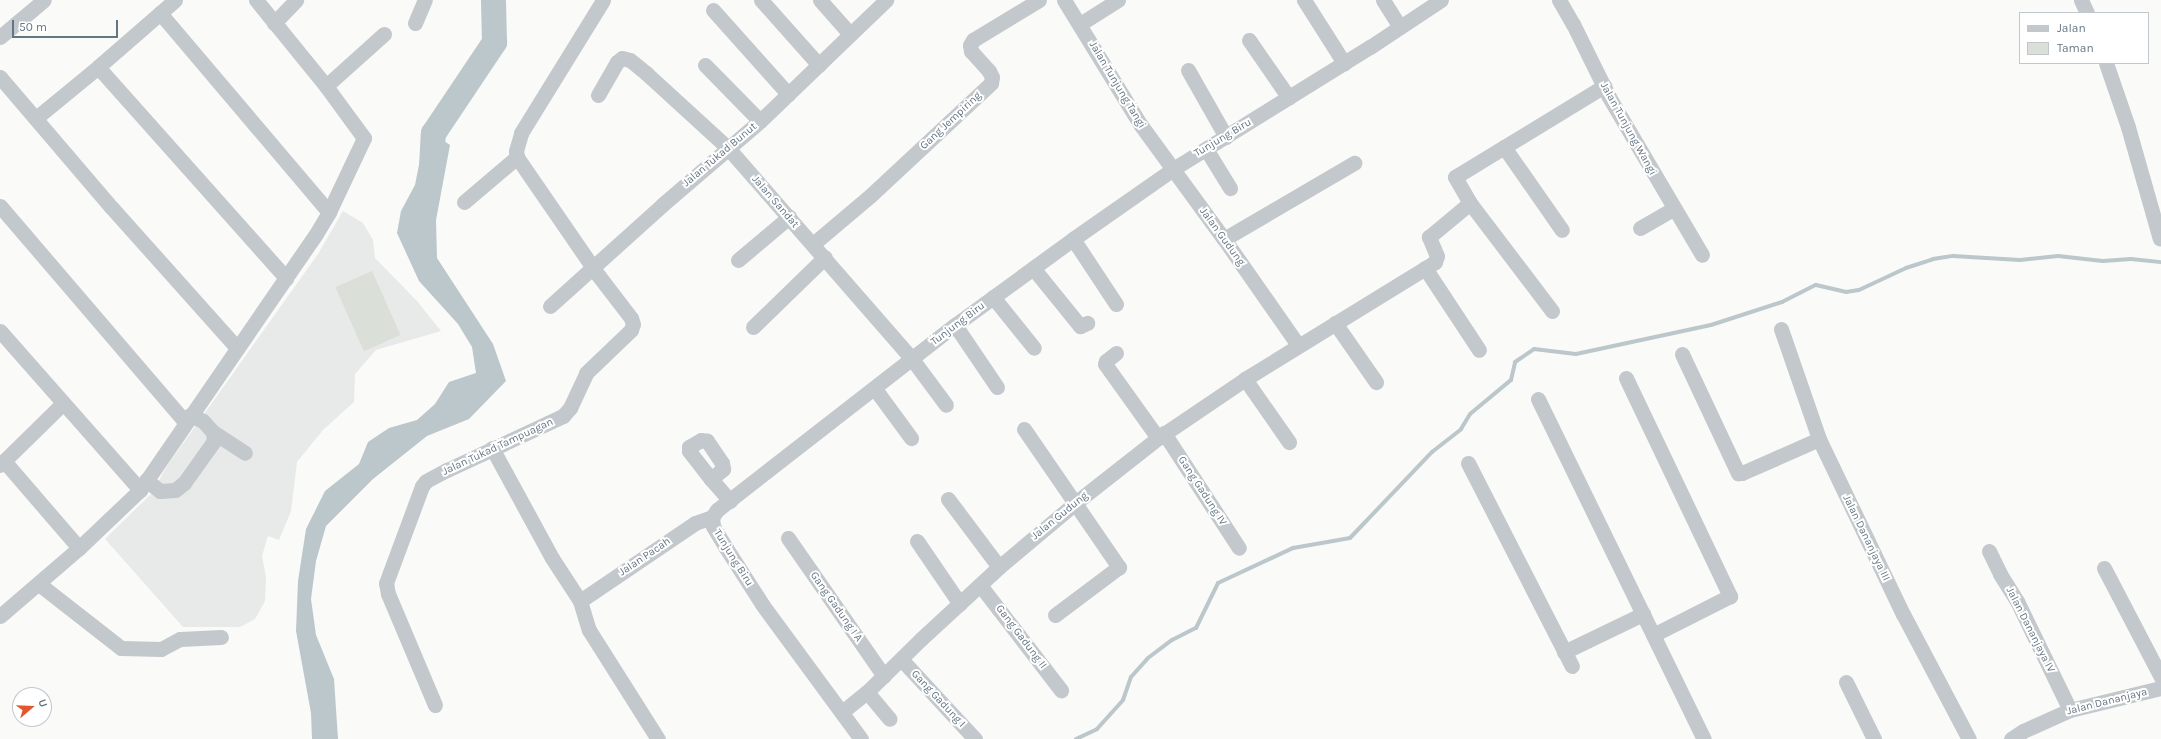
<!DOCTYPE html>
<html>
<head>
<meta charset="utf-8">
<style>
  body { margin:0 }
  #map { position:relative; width:2161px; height:739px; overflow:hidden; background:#fafaf8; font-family:Karla,sans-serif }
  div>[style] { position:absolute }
  .built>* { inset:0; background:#e8e9e9 }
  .green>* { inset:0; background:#dadfd7; transform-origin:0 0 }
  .water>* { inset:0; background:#bbc7cb }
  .stream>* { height:4px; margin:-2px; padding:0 2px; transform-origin:2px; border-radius:2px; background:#bbc7cb }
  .river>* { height:25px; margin:-12.5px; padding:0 12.5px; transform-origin:12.5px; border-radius:12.5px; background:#bbc7cb }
  .minor>* { height:15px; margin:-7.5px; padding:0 7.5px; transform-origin:7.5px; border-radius:7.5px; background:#c3c8cc }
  span { translate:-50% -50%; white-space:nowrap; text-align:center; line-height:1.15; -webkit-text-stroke:4px #fff; paint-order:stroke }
  .street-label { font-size:11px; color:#657683 }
  .legend { position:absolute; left:2019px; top:12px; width:130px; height:52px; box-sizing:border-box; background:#fff; border:1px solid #c1c8cd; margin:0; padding:5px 7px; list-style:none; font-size:12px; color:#657683 }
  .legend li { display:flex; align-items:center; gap:8px; height:20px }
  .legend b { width:20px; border:1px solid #c1c8cd }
  .north { position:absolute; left:12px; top:687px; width:40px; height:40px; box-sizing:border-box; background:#fff; border:1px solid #c1c8cd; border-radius:50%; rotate:71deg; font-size:11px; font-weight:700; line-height:16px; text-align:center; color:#657683 }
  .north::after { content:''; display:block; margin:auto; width:14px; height:18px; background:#e4572e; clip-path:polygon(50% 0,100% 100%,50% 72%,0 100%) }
  .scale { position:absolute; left:12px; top:20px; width:106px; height:18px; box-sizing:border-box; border:2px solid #657683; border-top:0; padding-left:5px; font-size:12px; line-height:14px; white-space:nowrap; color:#657683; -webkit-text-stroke:3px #fff; paint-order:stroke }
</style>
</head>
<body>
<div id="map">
  <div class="built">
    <div style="clip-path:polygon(343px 211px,363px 223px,373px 240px,375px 258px,417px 301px,441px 331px,376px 350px,355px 374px,354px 402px,323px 430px,297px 462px,291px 511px,279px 540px,268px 536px,262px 556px,266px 577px,265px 601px,255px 619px,240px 627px,183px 627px,105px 539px,151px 494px,167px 466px,318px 254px)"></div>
  </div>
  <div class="green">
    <div style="left:372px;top:271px;width:70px;height:40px;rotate:66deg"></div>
  </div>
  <div class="water">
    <div style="clip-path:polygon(426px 129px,450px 145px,436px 220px,437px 258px,493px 344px,506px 381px,469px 419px,427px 436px,373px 479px,326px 526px,316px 561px,311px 599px,316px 635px,334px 679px,338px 739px,312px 739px,311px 713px,296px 631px,298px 581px,306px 529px,325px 491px,359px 464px,368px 442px,389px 428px,417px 420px,435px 404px,449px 382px,476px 373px,472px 347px,458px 324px,419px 281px,397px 233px,401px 211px,415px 185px)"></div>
  </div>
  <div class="stream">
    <div style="left:1076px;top:739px;width:23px;rotate:-25deg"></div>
    <div style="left:1097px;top:729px;width:39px;rotate:-48deg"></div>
    <div style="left:1123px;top:700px;width:24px;rotate:-71deg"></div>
    <div style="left:1131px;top:677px;width:25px;rotate:-48deg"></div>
    <div style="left:1148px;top:658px;width:30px;rotate:-37deg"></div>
    <div style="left:1172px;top:640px;width:27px;rotate:-27deg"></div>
    <div style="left:1196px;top:628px;width:50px;rotate:-63.9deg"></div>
    <div style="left:1218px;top:583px;width:83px;rotate:-25deg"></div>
    <div style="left:1293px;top:548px;width:58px;rotate:-10deg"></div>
    <div style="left:1350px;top:538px;width:119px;rotate:-46.4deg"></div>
    <div style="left:1432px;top:452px;width:37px;rotate:-38deg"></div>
    <div style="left:1461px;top:429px;width:17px;rotate:-59deg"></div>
    <div style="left:1470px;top:414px;width:53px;rotate:-39.7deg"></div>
    <div style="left:1511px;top:380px;width:18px;rotate:-77deg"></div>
    <div style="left:1515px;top:362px;width:23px;rotate:-34deg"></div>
    <div style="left:1534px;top:349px;width:42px;rotate:6.8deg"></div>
    <div style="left:1576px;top:354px;width:138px;rotate:-12.1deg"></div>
    <div style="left:1711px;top:325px;width:75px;rotate:-17.9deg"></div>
    <div style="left:1782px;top:302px;width:38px;rotate:-27deg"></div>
    <div style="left:1816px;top:285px;width:31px;rotate:13deg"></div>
    <div style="left:1846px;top:292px;width:13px;rotate:-9deg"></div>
    <div style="left:1859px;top:290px;width:52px;rotate:-25.1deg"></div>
    <div style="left:1906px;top:268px;width:28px;rotate:-18deg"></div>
    <div style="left:1933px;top:259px;width:20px;rotate:-9deg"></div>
    <div style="left:1953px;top:256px;width:67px;rotate:3.4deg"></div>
    <div style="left:2020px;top:260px;width:38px;rotate:-6deg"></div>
    <div style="left:2058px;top:256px;width:45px;rotate:6.3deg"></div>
    <div style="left:2103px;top:261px;width:28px;rotate:-4deg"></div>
    <div style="left:2131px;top:259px;width:30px;rotate:6deg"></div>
  </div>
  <div class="river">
    <div style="left:431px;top:167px;width:34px;rotate:-87deg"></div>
    <div style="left:433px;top:133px;width:110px;rotate:-56.2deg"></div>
    <div style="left:494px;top:42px;width:42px;rotate:-91.4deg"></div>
  </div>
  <div class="minor">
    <div style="left:761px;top:0;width:87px;rotate:48.3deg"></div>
    <div style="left:820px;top:0;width:45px;rotate:48.6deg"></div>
    <div style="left:1064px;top:0;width:145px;rotate:58.5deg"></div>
    <div style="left:1140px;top:124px;width:142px;rotate:53.9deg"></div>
    <div style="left:1224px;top:239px;width:129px;rotate:55.1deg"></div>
    <div style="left:1304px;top:0;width:75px;rotate:57.6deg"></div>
    <div style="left:1383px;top:0;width:32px;rotate:58deg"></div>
    <div style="left:1559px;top:0;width:28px;rotate:60deg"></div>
    <div style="left:1573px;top:24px;width:81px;rotate:63.7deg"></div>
    <div style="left:1609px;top:97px;width:183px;rotate:59.5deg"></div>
    <div style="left:2081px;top:0;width:14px;rotate:65deg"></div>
    <div style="left:713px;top:10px;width:113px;rotate:48.2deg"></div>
    <div style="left:160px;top:13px;width:261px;rotate:49.7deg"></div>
    <div style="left:274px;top:23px;width:32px;rotate:-46deg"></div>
    <div style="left:415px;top:23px;width:25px;rotate:-67deg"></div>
    <div style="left:1080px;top:24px;width:45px;rotate:-32.3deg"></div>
    <div style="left:0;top:37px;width:57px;rotate:-40.1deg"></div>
    <div style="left:1249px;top:40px;width:70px;rotate:55.4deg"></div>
    <div style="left:2106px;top:63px;width:68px;rotate:71deg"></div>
    <div style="left:2128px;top:127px;width:116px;rotate:74.1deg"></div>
    <div style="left:705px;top:65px;width:78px;rotate:45.5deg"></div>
    <div style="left:98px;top:67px;width:283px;rotate:48.3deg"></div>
    <div style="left:1188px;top:70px;width:77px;rotate:60.4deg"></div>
    <div style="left:0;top:77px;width:172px;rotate:49.5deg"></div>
    <div style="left:112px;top:208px;width:188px;rotate:48.2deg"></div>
    <div style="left:326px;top:86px;width:78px;rotate:-41.9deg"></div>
    <div style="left:598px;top:95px;width:38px;rotate:-60deg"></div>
    <div style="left:617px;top:62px;width:6px;rotate:-39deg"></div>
    <div style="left:622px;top:58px;width:8px;rotate:14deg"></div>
    <div style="left:630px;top:60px;width:22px;rotate:39deg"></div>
    <div style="left:647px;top:74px;width:110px;rotate:42.4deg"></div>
    <div style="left:728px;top:148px;width:280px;rotate:48.9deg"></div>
    <div style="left:912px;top:359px;width:57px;rotate:53.5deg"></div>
    <div style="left:36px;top:118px;width:80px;rotate:-39.4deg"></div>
    <div style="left:98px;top:67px;width:102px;rotate:-41deg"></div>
    <div style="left:1504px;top:147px;width:101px;rotate:55.1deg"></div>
    <div style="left:1206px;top:149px;width:46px;rotate:58.4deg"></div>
    <div style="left:464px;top:202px;width:70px;rotate:-40.3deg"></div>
    <div style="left:0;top:206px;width:284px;rotate:49.4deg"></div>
    <div style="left:1640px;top:228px;width:39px;rotate:-30deg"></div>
    <div style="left:1073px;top:239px;width:78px;rotate:56.5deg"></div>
    <div style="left:1224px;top:239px;width:151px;rotate:-30.3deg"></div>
    <div style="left:813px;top:244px;width:76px;rotate:-40.2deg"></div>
    <div style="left:871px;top:195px;width:164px;rotate:-43deg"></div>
    <div style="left:991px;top:83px;width:6px;rotate:-81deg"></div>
    <div style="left:992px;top:77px;width:7px;rotate:-117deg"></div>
    <div style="left:989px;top:71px;width:27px;rotate:-132deg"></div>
    <div style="left:971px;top:51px;width:6px;rotate:-99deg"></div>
    <div style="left:970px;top:45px;width:6px;rotate:-59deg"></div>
    <div style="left:973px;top:40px;width:77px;rotate:-31.2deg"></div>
    <div style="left:738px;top:260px;width:67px;rotate:-40.1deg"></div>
    <div style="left:1033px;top:268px;width:75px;rotate:51deg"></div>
    <div style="left:1080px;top:326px;width:8px;rotate:-23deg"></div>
    <div style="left:1425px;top:268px;width:98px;rotate:56.6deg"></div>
    <div style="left:993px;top:297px;width:65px;rotate:51.2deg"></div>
    <div style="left:550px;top:306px;width:151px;rotate:-42deg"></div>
    <div style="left:662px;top:205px;width:129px;rotate:-40.6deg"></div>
    <div style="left:760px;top:121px;width:175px;rotate:-43.8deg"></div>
    <div style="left:1552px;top:311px;width:136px;rotate:-127.2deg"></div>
    <div style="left:1470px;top:203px;width:30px;rotate:-120deg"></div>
    <div style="left:1455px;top:177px;width:175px;rotate:-31.4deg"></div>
    <div style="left:1335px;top:323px;width:72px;rotate:55.2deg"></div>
    <div style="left:955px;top:325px;width:75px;rotate:55.9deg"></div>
    <div style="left:753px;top:327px;width:100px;rotate:-44.2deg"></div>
    <div style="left:1781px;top:329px;width:116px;rotate:70.9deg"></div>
    <div style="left:1819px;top:439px;width:194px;rotate:64.4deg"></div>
    <div style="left:1903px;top:614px;width:141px;rotate:62.2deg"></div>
    <div style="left:0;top:331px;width:212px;rotate:48.6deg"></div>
    <div style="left:1116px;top:353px;width:13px;rotate:141deg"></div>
    <div style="left:1106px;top:361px;width:3px;rotate:108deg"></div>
    <div style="left:1105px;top:364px;width:91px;rotate:54.4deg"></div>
    <div style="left:1682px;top:354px;width:132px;rotate:64.8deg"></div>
    <div style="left:1738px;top:473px;width:4px"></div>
    <div style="left:1742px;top:473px;width:84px;rotate:-23.8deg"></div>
    <div style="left:1626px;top:378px;width:242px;rotate:64.5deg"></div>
    <div style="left:1730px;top:596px;width:86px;rotate:153.1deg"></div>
    <div style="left:1245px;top:379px;width:77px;rotate:55.1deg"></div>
    <div style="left:875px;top:389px;width:61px;rotate:53.7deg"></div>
    <div style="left:1538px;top:399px;width:378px;rotate:64deg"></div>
    <div style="left:190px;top:415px;width:14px;rotate:25deg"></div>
    <div style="left:203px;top:421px;width:15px;rotate:48deg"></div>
    <div style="left:213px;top:432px;width:38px;rotate:33deg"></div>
    <div style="left:1024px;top:429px;width:168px;rotate:55.5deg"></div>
    <div style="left:1119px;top:567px;width:80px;rotate:143.1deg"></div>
    <div style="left:1164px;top:433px;width:137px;rotate:56.9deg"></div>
    <div style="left:492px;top:448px;width:125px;rotate:61.4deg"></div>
    <div style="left:552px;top:558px;width:51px;rotate:56.9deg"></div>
    <div style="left:580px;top:601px;width:30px;rotate:73deg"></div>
    <div style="left:589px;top:630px;width:129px;rotate:57.7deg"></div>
    <div style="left:4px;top:461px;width:115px;rotate:49.2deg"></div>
    <div style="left:1468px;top:463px;width:228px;rotate:62.9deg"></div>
    <div style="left:0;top:465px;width:88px;rotate:-44.5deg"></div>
    <div style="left:711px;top:479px;width:16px;rotate:-40deg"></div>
    <div style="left:723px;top:469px;width:6px;rotate:-99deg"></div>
    <div style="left:722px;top:463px;width:27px;rotate:-124deg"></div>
    <div style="left:707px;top:441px;width:6px;rotate:-171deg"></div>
    <div style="left:701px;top:440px;width:14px;rotate:150deg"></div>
    <div style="left:689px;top:447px;width:4px;rotate:90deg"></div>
    <div style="left:689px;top:451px;width:36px;rotate:52deg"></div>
    <div style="left:711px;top:479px;width:29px;rotate:49deg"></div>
    <div style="left:146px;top:480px;width:18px;rotate:38deg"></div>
    <div style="left:160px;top:491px;width:15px;rotate:-4deg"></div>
    <div style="left:175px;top:490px;width:11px;rotate:-38deg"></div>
    <div style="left:184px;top:483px;width:52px;rotate:-54.5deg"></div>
    <div style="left:214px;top:441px;width:9px;rotate:-96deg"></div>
    <div style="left:948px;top:499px;width:85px;rotate:53.1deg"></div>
    <div style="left:788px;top:538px;width:168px;rotate:55.2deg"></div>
    <div style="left:917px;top:541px;width:76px;rotate:55.7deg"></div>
    <div style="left:1989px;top:551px;width:25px;rotate:64deg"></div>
    <div style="left:2000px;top:574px;width:32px;rotate:58deg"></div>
    <div style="left:2017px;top:601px;width:121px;rotate:64.1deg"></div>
    <div style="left:2104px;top:568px;width:123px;rotate:62.4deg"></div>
    <div style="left:39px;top:584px;width:104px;rotate:38deg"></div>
    <div style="left:121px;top:648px;width:40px;rotate:1.4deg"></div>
    <div style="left:161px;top:649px;width:21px;rotate:-28deg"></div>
    <div style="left:180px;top:639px;width:41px;rotate:-2.8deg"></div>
    <div style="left:980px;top:585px;width:133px;rotate:52.4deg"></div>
    <div style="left:580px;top:601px;width:139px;rotate:-34.1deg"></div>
    <div style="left:695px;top:523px;width:18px;rotate:-19deg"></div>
    <div style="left:0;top:616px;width:104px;rotate:-40.7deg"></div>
    <div style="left:79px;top:548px;width:84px;rotate:-43.6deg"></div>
    <div style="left:140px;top:490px;width:311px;rotate:-55.5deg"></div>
    <div style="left:316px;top:234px;width:26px;rotate:-59deg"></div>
    <div style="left:329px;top:212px;width:82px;rotate:-64.7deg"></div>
    <div style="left:364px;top:138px;width:64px;rotate:-126.2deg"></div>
    <div style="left:326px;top:86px;width:111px;rotate:-129.1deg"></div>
    <div style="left:1564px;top:652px;width:88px;rotate:-25.7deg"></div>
    <div style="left:901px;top:659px;width:109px;rotate:47.2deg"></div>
    <div style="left:1846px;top:682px;width:64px;rotate:63.8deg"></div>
    <div style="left:867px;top:692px;width:35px;rotate:50deg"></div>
    <div style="left:435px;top:705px;width:121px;rotate:-112.9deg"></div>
    <div style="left:388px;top:594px;width:11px;rotate:-100deg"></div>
    <div style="left:386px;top:583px;width:103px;rotate:-69.6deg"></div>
    <div style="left:422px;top:486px;width:6px;rotate:-51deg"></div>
    <div style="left:426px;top:481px;width:24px;rotate:-28deg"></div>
    <div style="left:447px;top:470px;width:128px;rotate:-25deg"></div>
    <div style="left:563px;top:416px;width:11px;rotate:-49deg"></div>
    <div style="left:570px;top:408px;width:38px;rotate:-65deg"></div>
    <div style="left:586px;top:373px;width:62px;rotate:-43.7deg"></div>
    <div style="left:631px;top:330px;width:6px;rotate:-72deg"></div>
    <div style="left:633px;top:324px;width:6px;rotate:-108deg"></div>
    <div style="left:631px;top:318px;width:54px;rotate:-127.5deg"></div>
    <div style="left:598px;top:275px;width:143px;rotate:-124.5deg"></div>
    <div style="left:517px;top:157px;width:6px;rotate:-99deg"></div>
    <div style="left:516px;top:151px;width:19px;rotate:-74deg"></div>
    <div style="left:521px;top:133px;width:156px;rotate:-58.3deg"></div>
    <div style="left:842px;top:712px;width:32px;rotate:-39deg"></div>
    <div style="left:867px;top:692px;width:76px;rotate:-44.5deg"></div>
    <div style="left:921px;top:639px;width:106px;rotate:-42.7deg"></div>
    <div style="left:999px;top:567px;width:98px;rotate:-40deg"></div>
    <div style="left:1074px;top:504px;width:107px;rotate:-38.2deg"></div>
    <div style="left:1158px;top:438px;width:105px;rotate:-34.1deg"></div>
    <div style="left:1245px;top:379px;width:223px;rotate:-31.6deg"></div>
    <div style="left:1435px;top:262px;width:6px;rotate:-72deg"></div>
    <div style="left:1437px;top:256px;width:21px;rotate:-113deg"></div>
    <div style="left:1429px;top:237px;width:53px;rotate:-39.7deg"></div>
    <div style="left:861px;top:739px;width:167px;rotate:-126.3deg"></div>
    <div style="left:762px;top:604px;width:67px;rotate:-122.7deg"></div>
    <div style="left:726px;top:548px;width:26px;rotate:-121deg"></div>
    <div style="left:713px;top:526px;width:9px;rotate:-96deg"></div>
    <div style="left:712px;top:517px;width:9px;rotate:-54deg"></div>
    <div style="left:717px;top:510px;width:301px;rotate:-37.9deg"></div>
    <div style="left:955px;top:325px;width:146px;rotate:-36.1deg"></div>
    <div style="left:1073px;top:239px;width:122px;rotate:-35deg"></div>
    <div style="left:1173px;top:169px;width:232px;rotate:-31.8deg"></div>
    <div style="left:1370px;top:47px;width:85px;rotate:-33.5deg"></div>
    <div style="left:2011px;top:739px;width:14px;rotate:-34deg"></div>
    <div style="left:2023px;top:731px;width:51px;rotate:-24.1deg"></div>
    <div style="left:2070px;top:710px;width:94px;rotate:-13.6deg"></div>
  </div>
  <div class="street-label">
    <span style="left:1117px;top:85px;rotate:59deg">Jalan Tunjung Tangi</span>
    <span style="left:951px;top:121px;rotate:-43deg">Gang Jempiring</span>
    <span style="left:1628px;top:129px;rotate:61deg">Jalan Tunjung Wangi</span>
    <span style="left:1223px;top:138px;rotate:-31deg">Tunjung Biru</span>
    <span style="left:720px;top:155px;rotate:-40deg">Jalan Tukad Bunut</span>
    <span style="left:775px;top:202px;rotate:49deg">Jalan Sandat</span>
    <span style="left:1222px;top:237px;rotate:54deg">Jalan Gudung</span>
    <span style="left:958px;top:324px;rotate:-37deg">Tunjung Biru</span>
    <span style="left:498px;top:447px;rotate:-25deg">Jalan Tukad Tampuagan</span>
    <span style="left:1202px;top:491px;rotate:57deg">Gang Gadung IV</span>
    <span style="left:1060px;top:516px;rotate:-39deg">Jalan Gudung</span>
    <span style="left:1866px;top:538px;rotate:64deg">Jalan Dananjaya III</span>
    <span style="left:645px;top:557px;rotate:-34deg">Jalan Pacah</span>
    <span style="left:733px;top:558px;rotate:58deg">Tunjung Biru</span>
    <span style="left:836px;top:607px;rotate:55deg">Gang Gadung I A</span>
    <span style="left:2030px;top:630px;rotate:63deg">Jalan Dananjaya IV</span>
    <span style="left:1021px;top:637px;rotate:53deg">Gang Gadung II</span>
    <span style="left:938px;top:699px;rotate:47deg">Gang Gadung I</span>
    <span style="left:2107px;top:702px;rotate:-14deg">Jalan Dananjaya</span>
  </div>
  <ul class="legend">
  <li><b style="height:5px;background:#c3c8cc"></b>Jalan</li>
  <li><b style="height:11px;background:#dadfd7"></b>Taman</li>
  </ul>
  <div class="north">U</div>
  <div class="scale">50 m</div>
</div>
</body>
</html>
